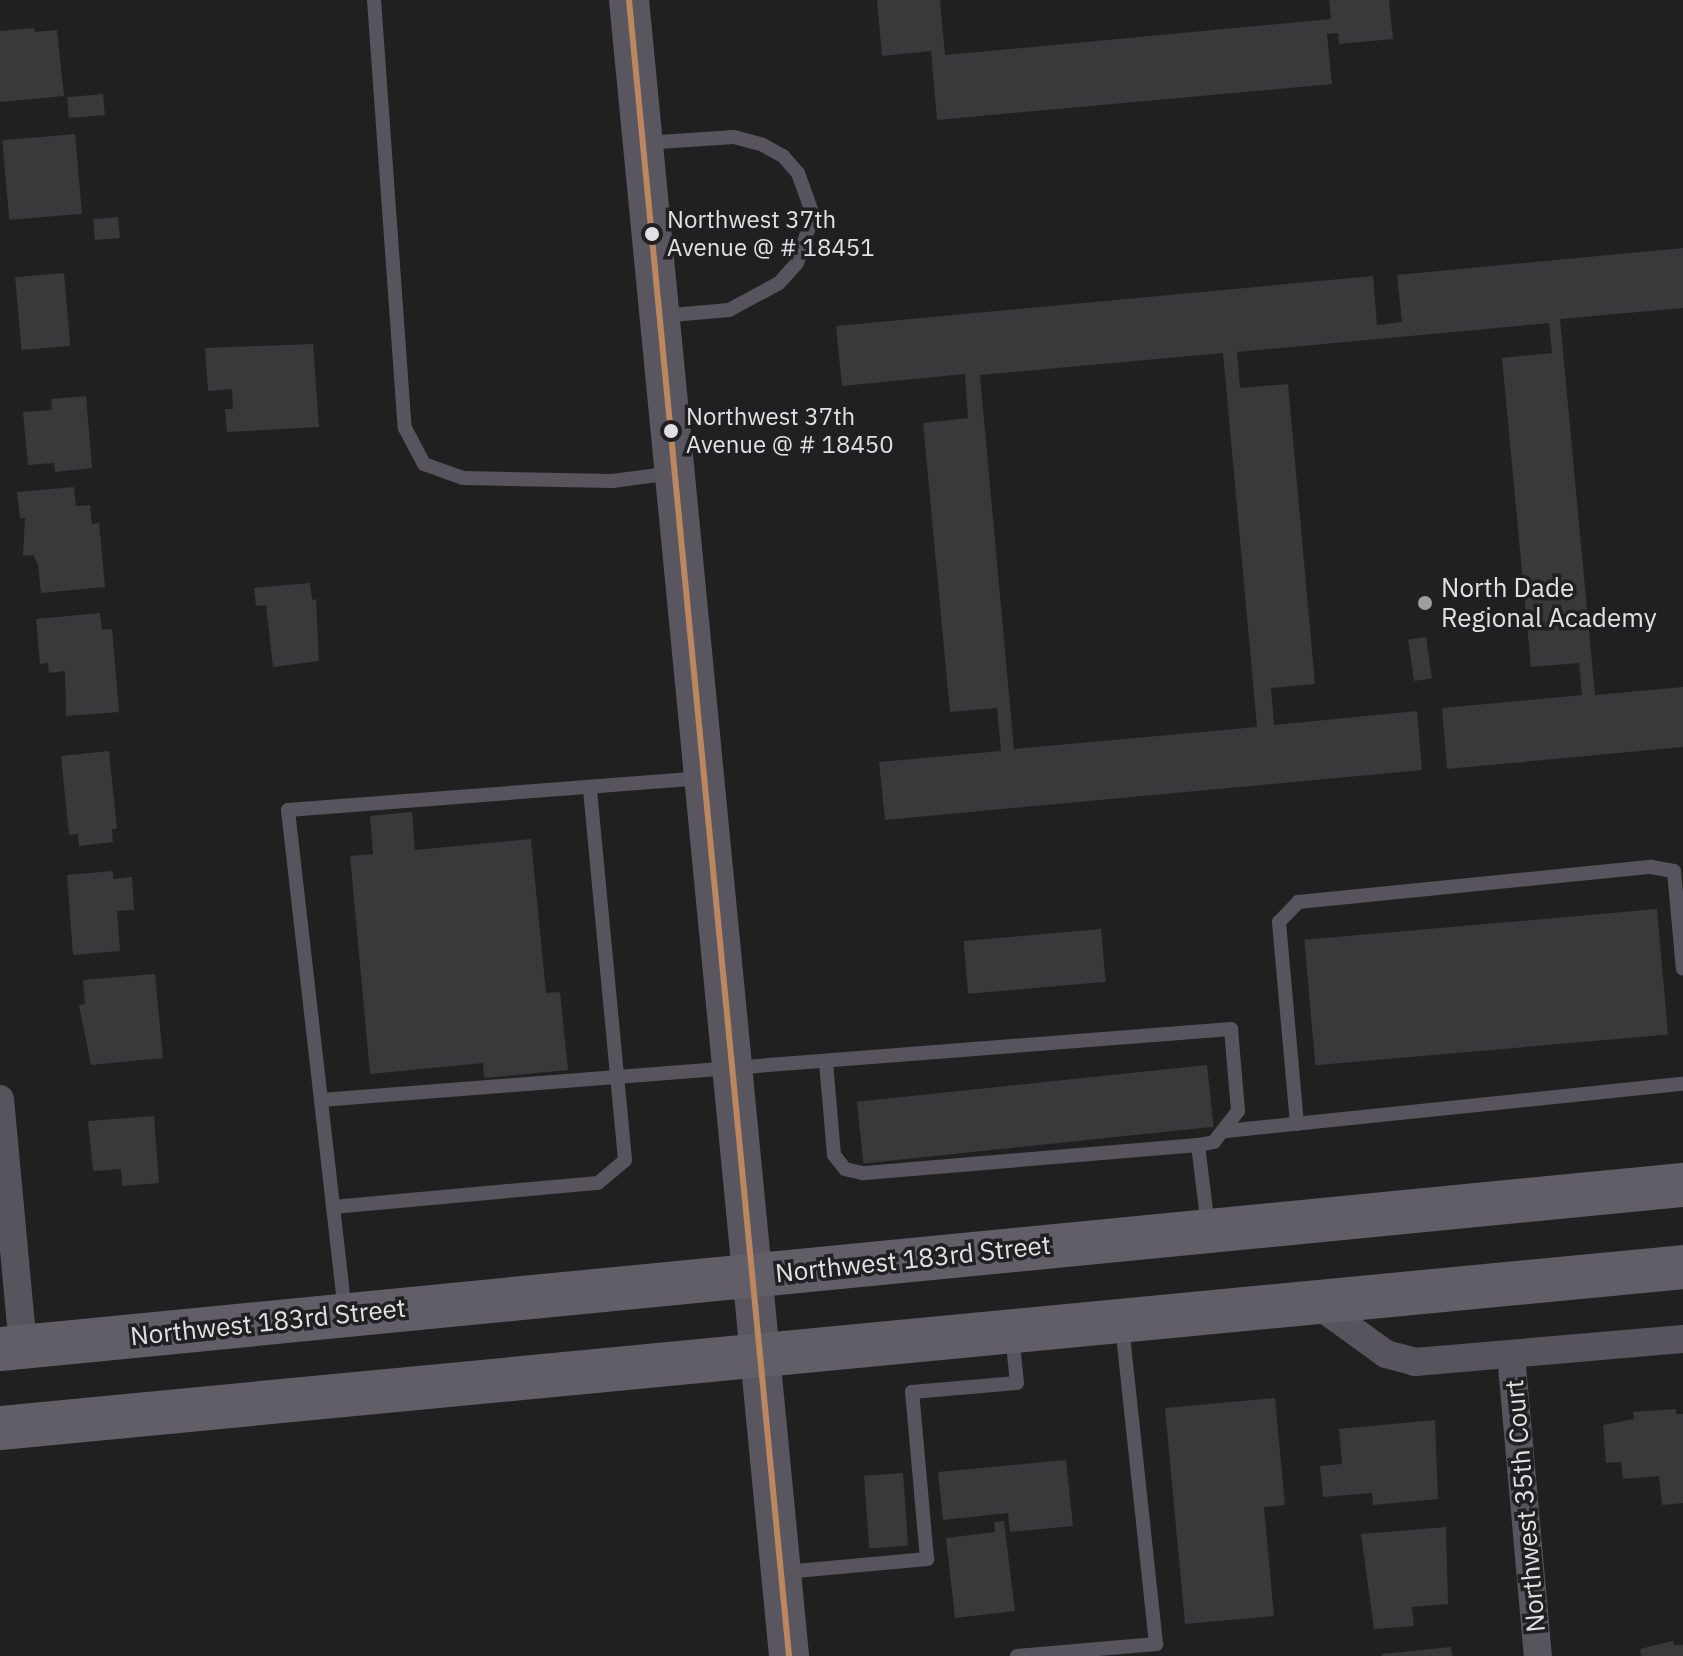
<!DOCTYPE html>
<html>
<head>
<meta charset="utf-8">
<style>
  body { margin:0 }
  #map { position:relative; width:1683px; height:1656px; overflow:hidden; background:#202021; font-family:"IBM Plex Sans",sans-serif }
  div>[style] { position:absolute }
  .building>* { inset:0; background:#39393b; transform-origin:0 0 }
  .lane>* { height:14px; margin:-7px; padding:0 7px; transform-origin:7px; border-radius:7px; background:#57545d }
  .street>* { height:28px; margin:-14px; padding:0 14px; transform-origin:14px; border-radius:14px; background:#57545d }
  .secondary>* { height:40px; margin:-20px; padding:0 20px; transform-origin:20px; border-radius:20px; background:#5a5660 }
  .primary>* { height:44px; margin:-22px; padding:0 22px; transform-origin:22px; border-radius:22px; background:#615e68 }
  .bus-1>* { height:6px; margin:-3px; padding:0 3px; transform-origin:3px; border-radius:3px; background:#bb8660 }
  .dots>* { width:22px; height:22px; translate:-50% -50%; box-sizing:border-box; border:4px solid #201f22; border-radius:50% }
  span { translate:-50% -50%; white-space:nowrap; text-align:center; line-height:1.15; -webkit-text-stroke:7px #201f22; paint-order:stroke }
  .bus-label { font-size:24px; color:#e1e1e3 }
  .left { translate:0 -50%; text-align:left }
  .poi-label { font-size:26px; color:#e1e1e3 }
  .street-label { font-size:26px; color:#e1e1e3 }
</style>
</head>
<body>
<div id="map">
  <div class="building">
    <div style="clip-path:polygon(877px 0,940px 0,945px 55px,1331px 19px,1329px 0,1389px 0,1393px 39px,1339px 44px,1338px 33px,1327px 34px,1332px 84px,937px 120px,931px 51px,882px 56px)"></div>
    <div style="clip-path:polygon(34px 28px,35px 32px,57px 30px,64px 96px,0 102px,0 31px)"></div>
    <div style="left:103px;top:94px;width:21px;height:36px;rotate:85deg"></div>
    <div style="left:75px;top:134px;width:80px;height:73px;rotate:85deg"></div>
    <div style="left:118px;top:217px;width:21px;height:25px;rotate:85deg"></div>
    <div style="clip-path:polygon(evenodd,1683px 248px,1683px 308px,1560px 319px,1595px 695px,1683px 687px,1683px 747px,1447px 769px,1442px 708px,1582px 695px,1579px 663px,1531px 667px,1502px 358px,1552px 353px,1549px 323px,1237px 352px,1240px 388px,1288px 384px,1315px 684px,1271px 688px,1274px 725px,1417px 711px,1422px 770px,885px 820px,879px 762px,1001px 751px,997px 708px,950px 712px,923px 423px,968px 418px,965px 374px,842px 386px,836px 326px,1373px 276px,1377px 325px,1402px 322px,1397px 275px,1683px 248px,1223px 353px,1257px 727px,1014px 749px,980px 375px,1223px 353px)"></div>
    <div style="left:64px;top:273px;width:73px;height:49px;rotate:85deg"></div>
    <div style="clip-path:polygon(313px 344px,319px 427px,227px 432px,225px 409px,233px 409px,232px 389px,208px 391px,205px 348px)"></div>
    <div style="clip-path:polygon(86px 396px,92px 468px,55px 472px,54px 463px,28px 465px,23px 412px,52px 410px,51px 399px)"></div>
    <div style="clip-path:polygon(74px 487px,76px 506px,90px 505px,92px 524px,99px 523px,105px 587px,41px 593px,38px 564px,33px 555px,23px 556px,25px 518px,20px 518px,17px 492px)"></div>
    <div style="clip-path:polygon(310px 583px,312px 600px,316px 599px,319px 661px,273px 667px,266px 605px,256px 606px,254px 588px)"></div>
    <div style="clip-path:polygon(100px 613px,102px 630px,112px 629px,119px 712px,66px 716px,65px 671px,49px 673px,48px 663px,40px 664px,36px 619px)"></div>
    <div style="left:1426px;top:637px;width:42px;height:18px;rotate:82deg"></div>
    <div style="clip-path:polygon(109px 751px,117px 829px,112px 829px,113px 842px,79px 846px,78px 834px,69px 835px,61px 756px)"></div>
    <div style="clip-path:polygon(412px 812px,415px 850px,531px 839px,546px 993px,560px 992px,568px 1070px,484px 1078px,483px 1063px,370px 1074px,350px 856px,373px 854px,370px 816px)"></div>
    <div style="clip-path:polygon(113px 871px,113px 879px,132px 877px,134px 910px,117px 911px,120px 951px,73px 955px,67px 875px)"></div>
    <div style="left:1657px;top:909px;width:126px;height:354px;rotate:85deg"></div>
    <div style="left:1101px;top:929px;width:53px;height:138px;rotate:85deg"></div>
    <div style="clip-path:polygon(155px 974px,163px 1058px,91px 1065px,79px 1005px,85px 1004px,83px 980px)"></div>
    <div style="left:1207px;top:1065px;width:62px;height:352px;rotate:84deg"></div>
    <div style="clip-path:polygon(154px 1116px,159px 1183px,122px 1186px,121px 1169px,93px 1171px,88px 1121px)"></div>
    <div style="clip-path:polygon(1275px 1398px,1285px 1505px,1264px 1507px,1274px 1616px,1185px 1624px,1165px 1408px)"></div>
    <div style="clip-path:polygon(1676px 1409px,1676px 1414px,1683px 1414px,1683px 1503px,1662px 1505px,1659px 1476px,1623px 1479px,1621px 1462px,1606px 1463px,1603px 1425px,1634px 1419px,1633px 1412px)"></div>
    <div style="clip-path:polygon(1435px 1420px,1438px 1499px,1373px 1505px,1372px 1493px,1323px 1497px,1320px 1466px,1342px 1464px,1339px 1429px)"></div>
    <div style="clip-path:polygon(1066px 1460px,1073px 1526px,1010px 1532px,1008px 1513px,943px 1520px,938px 1472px)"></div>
    <div style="left:903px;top:1473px;width:73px;height:39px;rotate:86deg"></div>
    <div style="clip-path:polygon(1004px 1521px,1015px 1611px,955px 1618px,946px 1538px,995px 1532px,994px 1522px)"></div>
    <div style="clip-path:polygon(1446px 1527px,1448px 1604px,1412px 1607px,1414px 1626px,1374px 1629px,1361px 1534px)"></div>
    <div style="clip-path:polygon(1673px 1641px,1674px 1645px,1683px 1645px,1683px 1656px,1641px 1656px,1640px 1649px)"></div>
    <div style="clip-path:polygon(1451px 1647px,1452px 1656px,1382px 1656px,1382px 1654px)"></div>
  </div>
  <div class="lane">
    <div style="left:374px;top:0;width:429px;rotate:85.9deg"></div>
    <div style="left:405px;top:428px;width:41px;rotate:62.2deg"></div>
    <div style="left:424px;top:464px;width:41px;rotate:19.7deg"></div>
    <div style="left:463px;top:478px;width:149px;rotate:1.2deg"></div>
    <div style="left:612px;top:481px;width:63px;rotate:-7.4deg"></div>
    <div style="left:644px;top:143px;width:90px;rotate:-3.8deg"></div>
    <div style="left:734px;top:137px;width:30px;rotate:15deg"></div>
    <div style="left:763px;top:145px;width:23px;rotate:29deg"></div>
    <div style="left:783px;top:156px;width:23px;rotate:49deg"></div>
    <div style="left:798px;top:173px;width:45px;rotate:70.3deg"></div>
    <div style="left:813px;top:215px;width:51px;rotate:108.4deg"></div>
    <div style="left:797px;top:263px;width:27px;rotate:132deg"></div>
    <div style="left:779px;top:283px;width:57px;rotate:151.6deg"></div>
    <div style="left:729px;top:310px;width:69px;rotate:175deg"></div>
    <div style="left:321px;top:1100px;width:913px;rotate:-4.46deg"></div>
    <div style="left:1231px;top:1029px;width:82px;rotate:85.1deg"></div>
    <div style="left:1238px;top:1111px;width:39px;rotate:128deg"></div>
    <div style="left:1214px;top:1142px;width:16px;rotate:169deg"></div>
    <div style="left:1198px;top:1145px;width:337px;rotate:175.2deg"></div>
    <div style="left:862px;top:1173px;width:17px;rotate:-167deg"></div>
    <div style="left:845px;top:1169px;width:18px;rotate:-128deg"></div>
    <div style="left:834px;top:1155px;width:93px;rotate:-94.9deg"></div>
    <div style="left:1297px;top:1124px;width:203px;rotate:-95.1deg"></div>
    <div style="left:1279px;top:922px;width:28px;rotate:-46deg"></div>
    <div style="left:1298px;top:902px;width:355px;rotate:-5.7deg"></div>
    <div style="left:1651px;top:867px;width:23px;rotate:10deg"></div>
    <div style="left:1674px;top:871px;width:98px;rotate:84.8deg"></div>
    <div style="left:1226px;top:1131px;width:459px;rotate:-5.9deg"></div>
    <div style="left:1198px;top:1145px;width:82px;rotate:83deg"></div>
    <div style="left:333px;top:1207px;width:266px;rotate:-5.2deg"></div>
    <div style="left:598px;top:1183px;width:35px;rotate:-40deg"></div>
    <div style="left:625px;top:1160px;width:375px;rotate:-95.4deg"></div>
    <div style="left:345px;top:1312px;width:505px;rotate:-96.48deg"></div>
    <div style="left:288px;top:810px;width:413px;rotate:-4.4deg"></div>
    <div style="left:785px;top:1572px;width:143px;rotate:-5.2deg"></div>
    <div style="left:927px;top:1559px;width:168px;rotate:-95.1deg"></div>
    <div style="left:912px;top:1392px;width:105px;rotate:-4.9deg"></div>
    <div style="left:1017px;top:1383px;width:48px;rotate:-95.9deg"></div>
    <div style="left:1017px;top:1656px;width:140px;rotate:-4.9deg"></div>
    <div style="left:1156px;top:1644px;width:320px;rotate:-96.1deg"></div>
  </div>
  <div class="street">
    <div style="left:0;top:1099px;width:249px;rotate:84.7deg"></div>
    <div style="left:1314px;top:1302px;width:89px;rotate:35.8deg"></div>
    <div style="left:1386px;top:1354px;width:30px;rotate:15deg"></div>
    <div style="left:1415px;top:1362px;width:269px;rotate:-4.9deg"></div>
    <div style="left:1511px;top:1355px;width:302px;rotate:84.9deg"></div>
  </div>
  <div class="secondary">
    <div style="left:629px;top:0;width:1664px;rotate:84.48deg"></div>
  </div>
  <div class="primary">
    <div style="left:0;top:1349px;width:1691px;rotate:-5.57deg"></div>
    <div style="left:0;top:1428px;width:1691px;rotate:-5.46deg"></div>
  </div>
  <div class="bus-1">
    <div style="left:629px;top:0;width:1664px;rotate:84.48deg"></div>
  </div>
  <div class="dots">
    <div style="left:652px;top:234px;background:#e1e1e3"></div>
    <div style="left:671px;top:431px;background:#e1e1e3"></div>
    <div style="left:1425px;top:603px;background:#9d9d9f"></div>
  </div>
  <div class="bus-label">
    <span class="left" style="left:667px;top:234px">Northwest 37th<br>Avenue @ # 18451</span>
    <span class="left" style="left:686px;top:431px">Northwest 37th<br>Avenue @ # 18450</span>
  </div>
  <div class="poi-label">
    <span class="left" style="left:1441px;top:603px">North Dade<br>Regional Academy</span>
  </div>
  <div class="street-label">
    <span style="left:913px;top:1259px;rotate:-6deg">Northwest 183rd Street</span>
    <span style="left:268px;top:1322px;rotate:-6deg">Northwest 183rd Street</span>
    <span style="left:1525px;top:1506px;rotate:-95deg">Northwest 35th Court</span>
  </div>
</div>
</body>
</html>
